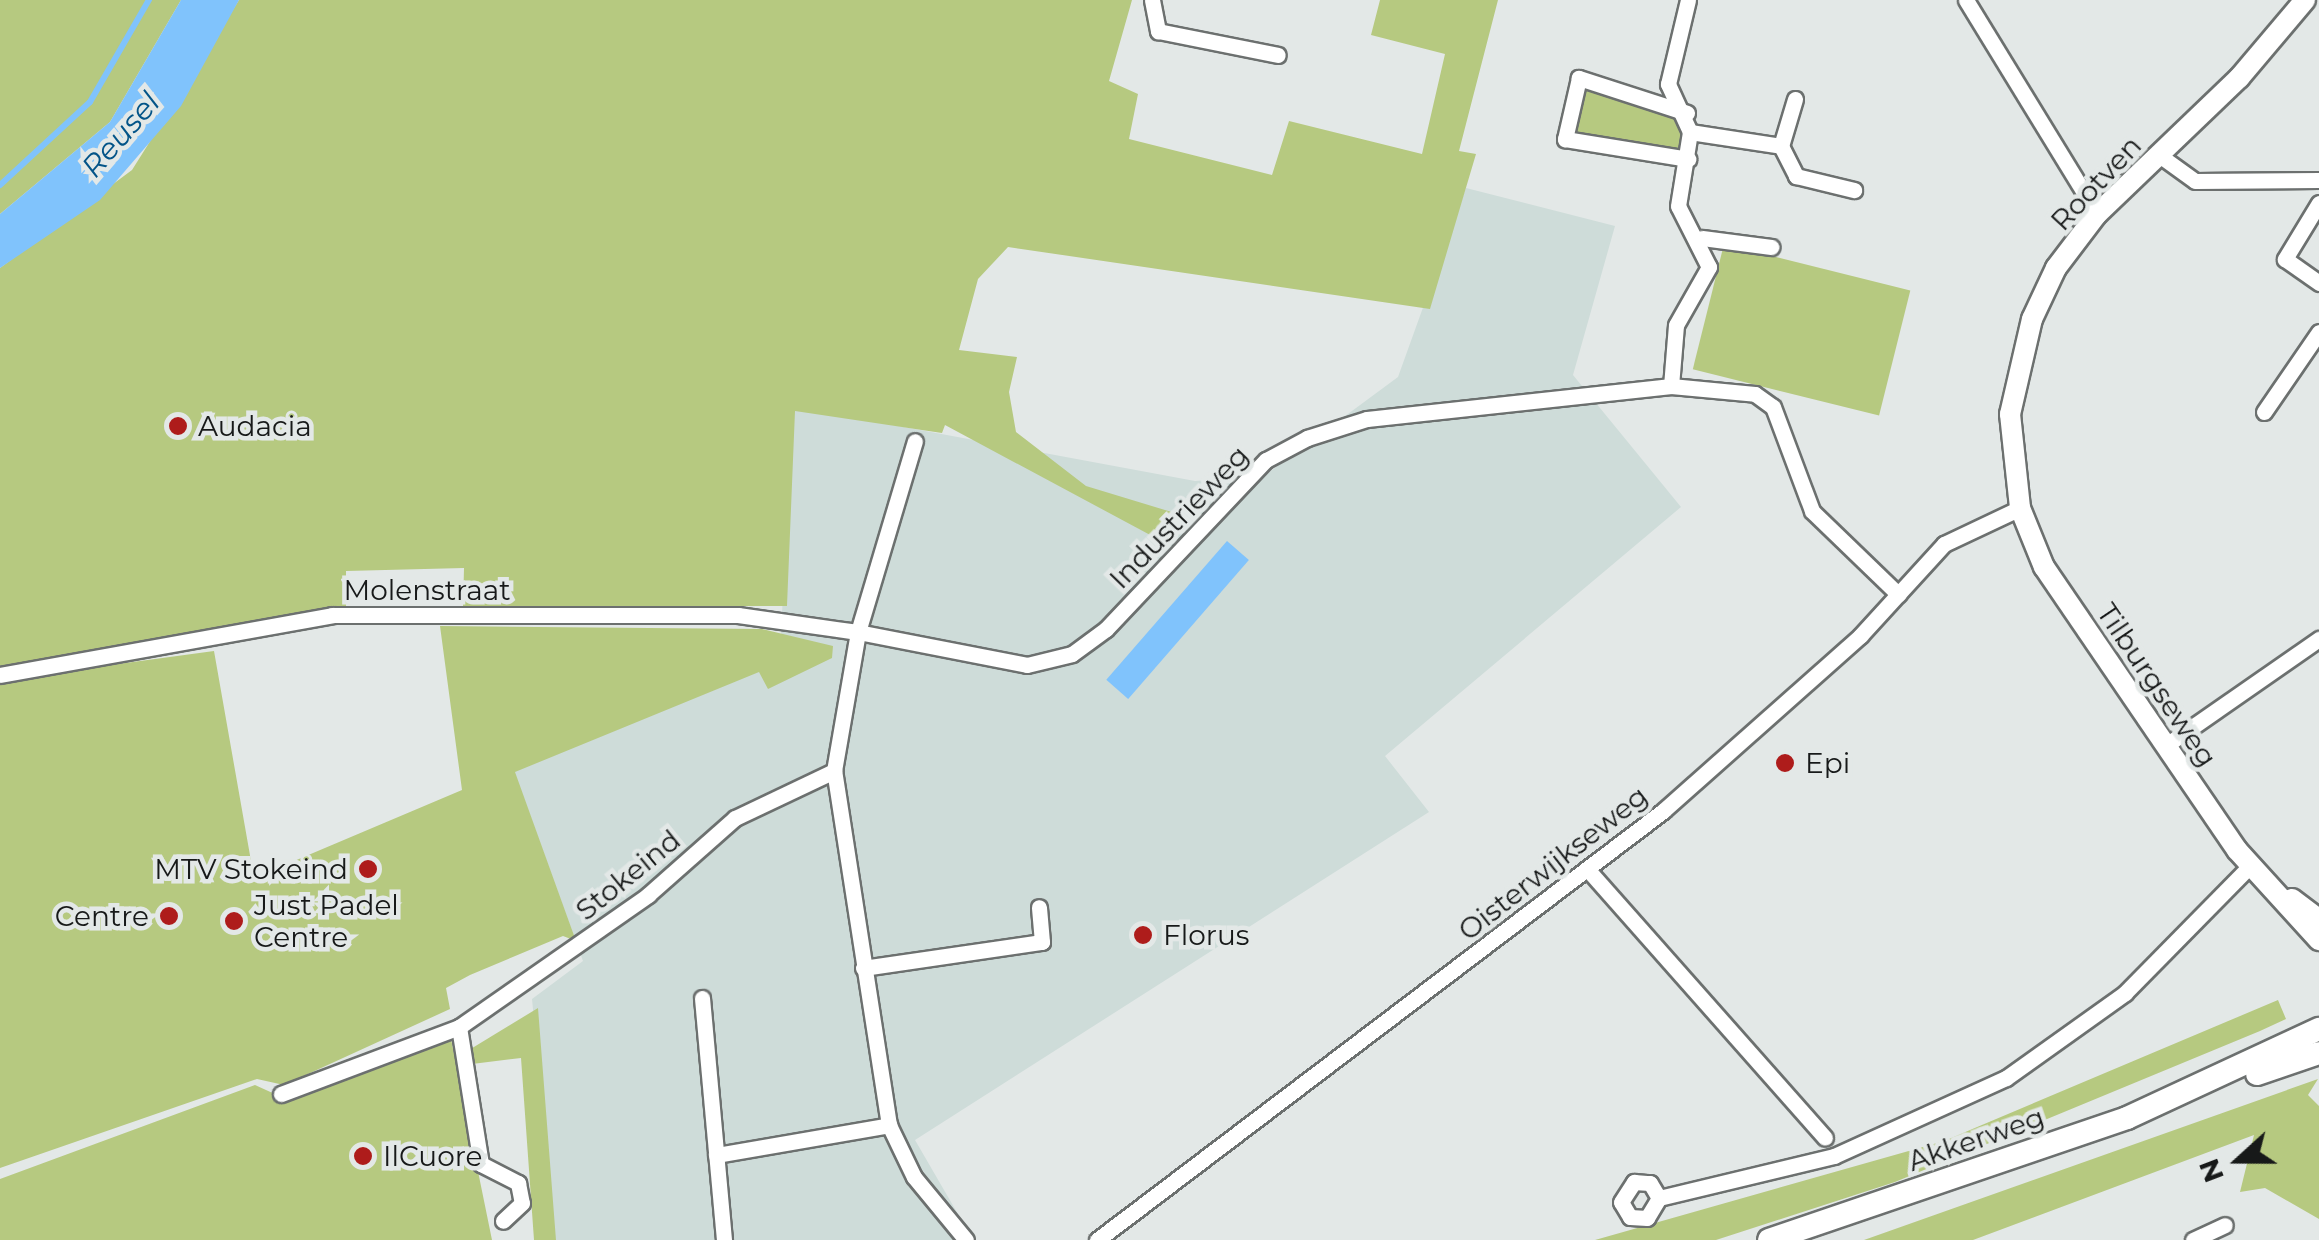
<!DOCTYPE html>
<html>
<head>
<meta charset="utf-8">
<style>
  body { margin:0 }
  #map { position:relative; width:2319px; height:1240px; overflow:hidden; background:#e3e8e7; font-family:Montserrat,sans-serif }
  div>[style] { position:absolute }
  .built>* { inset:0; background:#cedcd9 }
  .green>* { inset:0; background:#b6c980; transform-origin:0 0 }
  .water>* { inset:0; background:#80c3fc; transform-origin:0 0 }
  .stream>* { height:6px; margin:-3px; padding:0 3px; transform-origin:3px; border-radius:3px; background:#80c3fc }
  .roads { filter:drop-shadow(2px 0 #6c706f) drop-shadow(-2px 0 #6c706f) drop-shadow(0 2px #6c706f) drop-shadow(0 -2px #6c706f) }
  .minor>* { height:15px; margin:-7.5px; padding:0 7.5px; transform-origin:7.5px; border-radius:7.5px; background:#fff }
  .tertiary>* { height:20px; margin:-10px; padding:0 10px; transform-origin:10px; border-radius:10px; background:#fff }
  .secondary>* { height:22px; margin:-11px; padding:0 11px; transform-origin:11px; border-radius:11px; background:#fff }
  .dots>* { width:28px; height:28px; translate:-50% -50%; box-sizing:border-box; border:5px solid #e3e8e7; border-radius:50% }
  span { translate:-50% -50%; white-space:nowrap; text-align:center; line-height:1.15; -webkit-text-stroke:9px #e3e8e7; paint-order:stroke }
  .street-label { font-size:28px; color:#171919 }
  .poi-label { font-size:28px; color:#171919 }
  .left { translate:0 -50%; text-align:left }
  .right { translate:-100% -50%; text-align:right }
  .water-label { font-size:30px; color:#035488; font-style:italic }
  .north { position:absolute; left:2189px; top:1110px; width:100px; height:100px; -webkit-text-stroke:8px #e3e8e7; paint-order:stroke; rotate:249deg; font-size:28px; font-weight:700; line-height:40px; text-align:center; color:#171919 }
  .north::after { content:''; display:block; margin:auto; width:35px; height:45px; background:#171919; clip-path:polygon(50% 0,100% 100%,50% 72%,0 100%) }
</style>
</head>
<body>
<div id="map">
  <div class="built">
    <div style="clip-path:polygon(1466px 188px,1615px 226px,1573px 375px,1681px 507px,1385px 756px,1429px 812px,915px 1140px,973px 1240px,555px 1240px,532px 999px,583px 961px,513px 768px,781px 638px,791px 406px,1195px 481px,1264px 476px,1398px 377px)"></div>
  </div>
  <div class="green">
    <div style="clip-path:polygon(0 0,181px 0,110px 122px,0 214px)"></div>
    <div style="clip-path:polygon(239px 0,1132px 0,1109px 81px,1138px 94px,1129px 139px,1272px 175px,1289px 121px,1422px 154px,1445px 54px,1371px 35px,1380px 0,1498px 0,1459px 151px,1476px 154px,1430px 309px,1008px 247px,978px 279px,959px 350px,1017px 357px,1009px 392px,1016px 432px,1086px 486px,1188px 517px,1167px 544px,945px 425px,942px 433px,795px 411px,787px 606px,463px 607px,464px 568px,346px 571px,346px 608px,0 666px,0 268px,132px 170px)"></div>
    <div style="clip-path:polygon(1583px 86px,1681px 118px,1680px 151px,1574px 137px)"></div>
    <div style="left:1724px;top:244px;width:192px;height:129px;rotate:14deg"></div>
    <div style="clip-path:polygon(440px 626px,762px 629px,833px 646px,832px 658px,768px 689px,759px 672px,515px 772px,576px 941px,563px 936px,470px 975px,446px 988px,450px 1009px,284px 1085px,257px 1079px,0 1168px,0 680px,214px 651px,254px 878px,462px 790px)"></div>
    <div style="clip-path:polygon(2278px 1000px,2286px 1019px,2260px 1031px,1895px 1182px,1716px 1240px,1595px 1240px,1944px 1141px)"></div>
    <div style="clip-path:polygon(538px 1008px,556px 1240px,534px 1240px,521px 1058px,472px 1064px,469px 1050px)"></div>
    <div style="clip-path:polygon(451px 1039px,492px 1240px,0 1240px,0 1179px,255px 1085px,288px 1100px)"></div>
    <div style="clip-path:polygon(2318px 1079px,2308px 1095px,2319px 1106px,2319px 1219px,2265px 1188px,2240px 1192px,2254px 1135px,1973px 1240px,1864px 1240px)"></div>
  </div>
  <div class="water">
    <div style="clip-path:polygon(181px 0,239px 0,181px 106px,100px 200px,0 268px,0 214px,110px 122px)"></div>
    <div style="left:1227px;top:541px;width:29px;height:184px;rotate:41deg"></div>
  </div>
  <div class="stream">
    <div style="left:0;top:185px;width:122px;rotate:-42.7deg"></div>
    <div style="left:90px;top:102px;width:118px;rotate:-60deg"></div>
  </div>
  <div class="roads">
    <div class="minor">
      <div style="left:1152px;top:0;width:32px;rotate:79deg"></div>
      <div style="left:1158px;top:31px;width:122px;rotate:11.3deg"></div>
      <div style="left:1966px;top:0;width:251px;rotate:58.5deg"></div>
      <div style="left:1687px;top:113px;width:114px;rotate:-162deg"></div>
      <div style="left:1579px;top:78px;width:63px;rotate:102.9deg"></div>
      <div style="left:1565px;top:139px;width:125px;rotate:9.2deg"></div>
      <div style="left:1690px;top:132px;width:92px;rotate:8.7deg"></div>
      <div style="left:1781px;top:146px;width:34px;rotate:63deg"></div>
      <div style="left:1796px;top:176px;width:60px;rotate:13.6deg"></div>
      <div style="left:1781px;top:146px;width:49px;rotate:-73.4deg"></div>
      <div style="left:2159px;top:155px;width:44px;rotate:35.8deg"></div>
      <div style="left:2195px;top:181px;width:124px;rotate:-0.5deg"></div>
      <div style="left:2319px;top:203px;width:66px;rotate:121.3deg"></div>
      <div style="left:2285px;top:259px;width:42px;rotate:35.2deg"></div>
      <div style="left:1702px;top:238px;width:70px;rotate:7.4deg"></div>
      <div style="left:1671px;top:386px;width:61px;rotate:-85.3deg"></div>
      <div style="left:1676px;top:325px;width:67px;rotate:-60.4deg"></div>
      <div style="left:1709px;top:267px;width:68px;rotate:-116.9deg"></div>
      <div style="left:1678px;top:206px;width:75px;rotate:-80.8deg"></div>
      <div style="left:1690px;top:132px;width:53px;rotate:-114.6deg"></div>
      <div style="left:1668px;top:84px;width:86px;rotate:-76.6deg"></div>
      <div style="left:2264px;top:412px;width:97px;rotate:-55.5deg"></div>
      <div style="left:0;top:675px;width:337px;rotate:-10.2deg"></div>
      <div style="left:332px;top:615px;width:406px"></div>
      <div style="left:738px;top:615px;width:121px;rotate:8.1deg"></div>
      <div style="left:858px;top:632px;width:199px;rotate:-73.4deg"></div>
      <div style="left:2165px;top:746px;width:188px;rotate:-34.8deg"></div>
      <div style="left:1589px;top:871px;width:356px;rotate:48.5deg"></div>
      <div style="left:863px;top:968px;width:181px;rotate:-8.3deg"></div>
      <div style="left:1042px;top:942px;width:35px;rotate:-95deg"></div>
      <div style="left:702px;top:998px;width:243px;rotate:84.8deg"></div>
      <div style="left:459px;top:1027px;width:139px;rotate:80.9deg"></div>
      <div style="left:481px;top:1164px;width:42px;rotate:27.2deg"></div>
      <div style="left:518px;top:1183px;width:20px;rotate:79deg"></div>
      <div style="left:522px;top:1203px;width:26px;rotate:137deg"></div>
      <div style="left:281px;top:1094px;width:190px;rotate:-20.6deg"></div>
      <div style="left:459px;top:1027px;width:231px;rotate:-34.9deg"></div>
      <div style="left:648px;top:895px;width:116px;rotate:-41.5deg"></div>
      <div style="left:735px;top:818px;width:110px;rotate:-25.4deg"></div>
      <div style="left:716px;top:1155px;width:176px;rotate:-9.8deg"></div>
      <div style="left:1659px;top:1198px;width:23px;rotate:121deg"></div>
      <div style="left:1647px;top:1218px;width:17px;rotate:-177deg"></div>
      <div style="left:1630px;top:1217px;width:17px;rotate:-121deg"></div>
      <div style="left:1621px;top:1202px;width:24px;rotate:-57deg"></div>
      <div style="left:1634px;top:1182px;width:16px;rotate:4deg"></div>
      <div style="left:1650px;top:1183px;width:17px;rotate:59deg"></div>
      <div style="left:1659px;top:1198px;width:180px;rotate:-13.5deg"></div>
      <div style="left:1834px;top:1156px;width:189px;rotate:-24.4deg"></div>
      <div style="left:2006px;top:1078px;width:146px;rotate:-35.5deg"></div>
      <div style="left:2125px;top:993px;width:178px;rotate:-45.5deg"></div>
      <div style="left:966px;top:1240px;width:82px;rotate:-129.5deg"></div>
      <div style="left:914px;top:1177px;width:58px;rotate:-115.7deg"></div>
      <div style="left:889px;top:1125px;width:358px;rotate:-98.8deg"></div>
      <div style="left:834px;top:771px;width:141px;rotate:-80.2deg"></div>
      <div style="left:858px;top:632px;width:172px;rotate:11deg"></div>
      <div style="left:1027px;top:665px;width:46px;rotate:-13.7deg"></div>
      <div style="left:1072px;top:654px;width:42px;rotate:-36.3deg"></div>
      <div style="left:1106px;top:629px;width:233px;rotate:-46.6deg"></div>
      <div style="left:1266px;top:460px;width:47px;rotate:-28.2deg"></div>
      <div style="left:1307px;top:438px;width:63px;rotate:-17.6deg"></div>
      <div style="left:1367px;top:419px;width:306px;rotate:-6.2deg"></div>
      <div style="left:1671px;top:386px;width:84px;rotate:5.4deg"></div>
      <div style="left:1755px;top:394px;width:22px;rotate:36deg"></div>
      <div style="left:1773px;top:407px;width:111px;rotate:69.4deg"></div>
      <div style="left:1812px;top:511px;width:120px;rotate:44deg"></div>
      <div style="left:1097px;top:1240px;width:710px;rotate:-37.16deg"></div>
      <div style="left:1663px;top:811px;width:264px;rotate:-41.6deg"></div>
      <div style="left:1860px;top:636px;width:125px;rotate:-47.6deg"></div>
      <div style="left:1944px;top:544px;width:84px;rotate:-25.3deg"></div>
      <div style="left:2193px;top:1240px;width:35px;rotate:-25deg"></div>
    </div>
    <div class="tertiary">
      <div style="left:2305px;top:0;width:102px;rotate:130.2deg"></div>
      <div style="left:2239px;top:78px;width:197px;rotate:136.2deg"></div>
      <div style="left:2097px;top:214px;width:68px;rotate:127.2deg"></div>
      <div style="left:2056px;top:268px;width:56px;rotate:115.2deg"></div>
      <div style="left:2032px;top:319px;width:98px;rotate:103deg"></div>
      <div style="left:2010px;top:414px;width:95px;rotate:83.9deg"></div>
      <div style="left:2020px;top:508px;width:64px;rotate:67.9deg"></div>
      <div style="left:2044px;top:567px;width:343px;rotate:55.7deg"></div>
      <div style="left:2237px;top:850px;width:122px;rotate:47.7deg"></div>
      <div style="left:2292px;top:899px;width:34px;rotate:37deg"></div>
    </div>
    <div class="secondary">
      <div style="left:2257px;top:1074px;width:65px;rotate:-18.7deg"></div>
      <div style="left:1769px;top:1240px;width:378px;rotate:-18.8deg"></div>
      <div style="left:2127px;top:1118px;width:212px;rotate:-24.9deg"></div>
    </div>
  </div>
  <div class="dots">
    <div style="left:178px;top:426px;background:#ae1c1b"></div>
    <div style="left:1785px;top:763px;background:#ae1c1b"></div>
    <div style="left:368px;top:869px;background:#ae1c1b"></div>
    <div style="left:169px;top:916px;background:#ae1c1b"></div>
    <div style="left:234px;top:921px;background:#ae1c1b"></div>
    <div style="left:1143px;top:935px;background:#ae1c1b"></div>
    <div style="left:363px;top:1156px;background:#ae1c1b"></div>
  </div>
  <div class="street-label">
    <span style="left:2096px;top:183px;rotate:-47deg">Rootven</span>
    <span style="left:1179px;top:517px;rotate:-46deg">Industrieweg</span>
    <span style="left:427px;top:590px">Molenstraat</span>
    <span style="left:2157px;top:685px;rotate:56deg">Tilburgseweg</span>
    <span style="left:1553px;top:863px;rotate:-38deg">Oisterwijkseweg</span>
    <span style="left:628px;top:875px;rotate:-39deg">Stokeind</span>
    <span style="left:1976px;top:1139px;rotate:-19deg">Akkerweg</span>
  </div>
  <div class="poi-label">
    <span class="left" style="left:198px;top:426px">Audacia</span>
    <span class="left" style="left:1805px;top:763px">Epi</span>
    <span class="right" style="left:348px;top:869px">MTV Stokeind</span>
    <span class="left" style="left:254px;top:921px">Just Padel<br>Centre</span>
    <span class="right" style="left:149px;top:916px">Centre</span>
    <span class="left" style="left:1163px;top:935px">Florus</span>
    <span class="left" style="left:383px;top:1156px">IlCuore</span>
  </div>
  <div class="water-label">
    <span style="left:121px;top:135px;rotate:-49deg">Reusel</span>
  </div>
  <div class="north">N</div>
</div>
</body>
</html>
